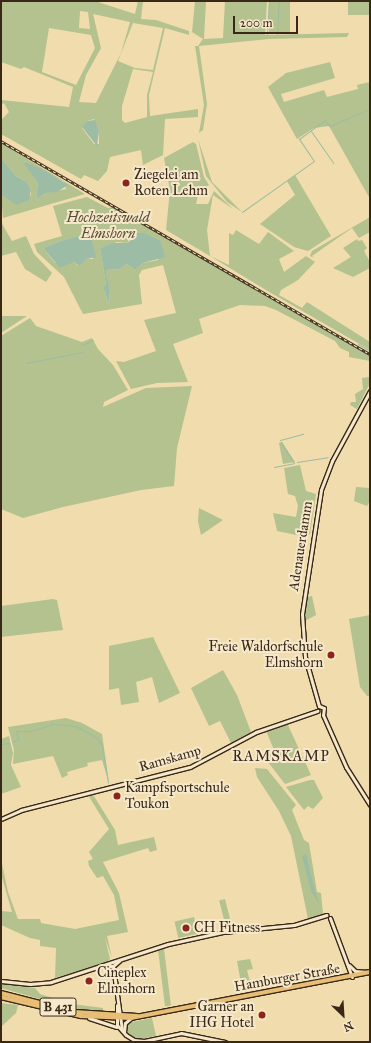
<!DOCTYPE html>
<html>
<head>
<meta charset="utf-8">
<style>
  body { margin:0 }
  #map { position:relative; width:371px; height:1043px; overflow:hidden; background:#f1dcad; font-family:"IM FELL Great Primer",serif }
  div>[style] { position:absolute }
  .green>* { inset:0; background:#b3c28f; transform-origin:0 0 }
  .water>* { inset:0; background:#9cbca5 }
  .stream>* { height:1px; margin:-0.5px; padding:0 0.5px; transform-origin:0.5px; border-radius:0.5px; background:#9cbca5 }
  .roads { filter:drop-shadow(1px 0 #392818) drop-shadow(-1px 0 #392818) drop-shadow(0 1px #392818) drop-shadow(0 -1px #392818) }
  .secondary>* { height:3px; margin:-1.5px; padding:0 1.5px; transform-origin:1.5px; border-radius:1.5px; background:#f6e8ca }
  .primary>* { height:3.5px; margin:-1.75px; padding:0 1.75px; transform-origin:1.75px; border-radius:1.75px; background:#e8be76 }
  .rail>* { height:2.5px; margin-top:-1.25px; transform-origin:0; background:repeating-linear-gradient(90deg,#f6e8ca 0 3px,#392818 0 6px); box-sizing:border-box; border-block:1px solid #392818 }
  .dots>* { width:11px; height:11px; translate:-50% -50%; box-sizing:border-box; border:2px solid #f6e8ca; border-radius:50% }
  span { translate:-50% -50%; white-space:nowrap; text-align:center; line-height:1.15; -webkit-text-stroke:4px #f6e8ca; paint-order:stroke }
  .shield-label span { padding:1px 3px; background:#f6e8ca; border:1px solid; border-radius:3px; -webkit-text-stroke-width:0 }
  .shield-label { font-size:13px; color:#392818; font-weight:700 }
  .poi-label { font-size:14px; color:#392818 }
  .left { translate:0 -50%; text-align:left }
  .right { translate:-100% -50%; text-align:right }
  .park-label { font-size:14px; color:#584e36; font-style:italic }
  .street-label { font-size:14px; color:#392818 }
  .neighbourhood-label { font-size:15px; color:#392818; letter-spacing:1px }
  .frame { position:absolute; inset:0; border:2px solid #392818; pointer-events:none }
  .north { position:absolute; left:323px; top:995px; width:40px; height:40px; -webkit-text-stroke:3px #f6e8ca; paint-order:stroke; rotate:155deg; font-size:11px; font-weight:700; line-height:16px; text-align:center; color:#392818 }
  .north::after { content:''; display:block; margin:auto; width:14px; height:18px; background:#392818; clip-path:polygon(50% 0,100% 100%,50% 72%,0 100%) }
  .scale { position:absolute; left:233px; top:16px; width:65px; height:18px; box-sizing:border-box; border:2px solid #392818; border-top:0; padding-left:5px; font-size:12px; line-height:14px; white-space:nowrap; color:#392818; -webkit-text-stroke:3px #f6e8ca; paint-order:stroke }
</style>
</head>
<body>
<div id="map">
  <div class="green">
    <div style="clip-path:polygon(evenodd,1px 1px,95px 1px,135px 14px,138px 1px,143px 1px,141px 19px,156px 20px,189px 31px,189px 35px,165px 28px,149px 95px,150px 116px,198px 109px,198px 117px,165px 119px,163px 155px,143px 165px,141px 150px,110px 157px,107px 171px,98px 181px,84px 175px,81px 179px,1px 134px,1px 120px,9px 112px,4px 103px,1px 105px,1px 100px,69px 107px,73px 87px,24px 67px,21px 69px,1px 62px,1px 1px,80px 11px,88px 12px,90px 29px,79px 28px,80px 11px,1px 1px,93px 14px,130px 22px,121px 53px,96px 103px,79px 102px,86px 75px,101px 48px,93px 14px,1px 1px,133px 23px,163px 28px,153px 70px,135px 68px,118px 61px,133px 23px,1px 1px,49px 28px,91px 35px,95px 48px,76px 85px,42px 72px,49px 28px,1px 1px,133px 69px,153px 72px,147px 95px,147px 117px,125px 123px,122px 120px,122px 106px,133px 69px,1px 1px,94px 119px,99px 131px,99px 144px,94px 144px,82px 128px,87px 121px,94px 119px)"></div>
    <div style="clip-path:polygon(195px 1px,206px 1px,204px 39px,223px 38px,225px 1px,267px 1px,265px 35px,349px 33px,347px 37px,269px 39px,199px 46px,207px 104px,203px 130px,199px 133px,204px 105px,195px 46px,198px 46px,203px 39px,192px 32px)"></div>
    <div style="left:269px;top:1px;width:21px;height:31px"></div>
    <div style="left:348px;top:1px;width:22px;height:14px"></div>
    <div style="clip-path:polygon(330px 62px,335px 78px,281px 94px,284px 102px,324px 90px,327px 97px,358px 89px,357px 85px,370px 82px,370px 199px,329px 126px,314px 128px,297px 139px,268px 87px,286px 73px)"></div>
    <div style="clip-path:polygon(198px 139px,212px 182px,242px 212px,227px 202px,206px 176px)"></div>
    <div style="clip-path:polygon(193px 142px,196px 144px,204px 177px,209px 185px,198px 195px,196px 204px,208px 204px,214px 191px,233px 209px,213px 195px,207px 230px,210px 256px,229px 265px,229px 233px,233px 235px,236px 230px,259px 244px,268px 232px,294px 251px,279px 259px,284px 272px,306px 256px,315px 262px,298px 280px,281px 290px,279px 295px,302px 308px,307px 302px,370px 342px,370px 350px,271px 293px,210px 256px,166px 230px,170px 190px,164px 158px)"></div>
    <div style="clip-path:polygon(evenodd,1px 143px,85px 194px,3px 218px,1px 194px,19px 204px,31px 195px,31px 190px,27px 182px,16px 176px,1px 158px,1px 143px,23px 161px,64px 182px,66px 189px,46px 193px,36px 200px,38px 183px,23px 161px)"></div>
    <div style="clip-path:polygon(295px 175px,331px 236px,308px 251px,294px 247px,260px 224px,295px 195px,287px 181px)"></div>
    <div style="clip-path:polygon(evenodd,87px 197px,108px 208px,112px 207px,370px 355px,370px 361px,349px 357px,349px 352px,340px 348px,335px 341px,276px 310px,265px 306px,240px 305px,199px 319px,203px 333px,173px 344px,188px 382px,157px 383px,131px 389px,116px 361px,124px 362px,156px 351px,144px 320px,176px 313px,163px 265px,142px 270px,139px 275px,142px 304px,83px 314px,64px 277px,37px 252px,34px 244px,62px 236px,53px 206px,87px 197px,145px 233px,160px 240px,158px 260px,143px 263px,135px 270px,127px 264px,120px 269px,104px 270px,110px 290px,109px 304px,103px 287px,106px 285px,100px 248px,117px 242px,127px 243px,131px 235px,145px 233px,87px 197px,88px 235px,93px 259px,87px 259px,78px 266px,74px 262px,66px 264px,55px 263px,43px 248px,60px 241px,88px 235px)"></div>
    <div style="clip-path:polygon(370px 217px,370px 232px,359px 238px,352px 228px,312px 256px,314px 258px,310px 256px,312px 251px)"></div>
    <div style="clip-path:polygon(1px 222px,12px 241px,26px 236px,34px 254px,52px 273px,46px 282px,25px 269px,16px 252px,1px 256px)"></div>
    <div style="clip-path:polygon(357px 239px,358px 241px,362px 240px,367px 248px,364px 251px,370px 262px,370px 268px,353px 277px,333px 268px,351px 257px,343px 248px)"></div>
    <div style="clip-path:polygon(1px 316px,27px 316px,1px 333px)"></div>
    <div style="clip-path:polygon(30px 318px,36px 326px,82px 342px,92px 338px,98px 349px,113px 365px,128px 390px,104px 402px,103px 407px,146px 388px,192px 386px,177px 448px,174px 486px,141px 490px,63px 507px,23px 518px,1px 509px,1px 336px)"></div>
    <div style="clip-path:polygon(370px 371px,370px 383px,357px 409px,350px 405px,351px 402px,356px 402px,355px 394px,363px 389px,362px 378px,369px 377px)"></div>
    <div style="clip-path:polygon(282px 442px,295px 462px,283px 464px,279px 443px)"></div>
    <div style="clip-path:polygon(300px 465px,306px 491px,316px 494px,310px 534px,306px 537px,277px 531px,273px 513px,296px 517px,298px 506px,295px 496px,288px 494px,284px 468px)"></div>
    <div style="clip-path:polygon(356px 487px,370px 488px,370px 501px,367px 506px,354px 501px)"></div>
    <div style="clip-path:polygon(199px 508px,223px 520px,201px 535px,198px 521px)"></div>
    <div style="clip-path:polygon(312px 596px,316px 615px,305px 621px,306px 597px)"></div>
    <div style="clip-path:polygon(53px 599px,57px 600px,63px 630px,1px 637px,1px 606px)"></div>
    <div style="clip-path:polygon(370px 615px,370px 696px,367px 696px,360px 687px,349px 619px)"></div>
    <div style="clip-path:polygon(153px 637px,180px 693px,159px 703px,152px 677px,136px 682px,139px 702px,121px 705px,119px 688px,109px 690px,109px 646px)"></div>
    <div style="clip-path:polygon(223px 670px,237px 695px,251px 732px,231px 743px,220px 721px,209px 726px,191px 688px)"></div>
    <div style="clip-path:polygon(66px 718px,82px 723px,102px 734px,109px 783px,102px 760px,87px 763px,88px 766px,67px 772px,68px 775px,62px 778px,53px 756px,13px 764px,14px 750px,8px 727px)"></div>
    <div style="clip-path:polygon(287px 723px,311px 775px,285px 784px,264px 757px,275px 752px,266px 731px)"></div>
    <div style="clip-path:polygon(9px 736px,13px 753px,11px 765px,21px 787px,1px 794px,1px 739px)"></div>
    <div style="clip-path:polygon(255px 768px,267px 769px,296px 805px,292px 810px,304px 840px,309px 843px,317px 892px,321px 893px,323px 914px,308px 919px,291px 836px,279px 811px,257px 777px)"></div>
    <div style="clip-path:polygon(310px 780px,314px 780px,323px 798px,313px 809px,308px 806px,304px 810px,286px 787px)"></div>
    <div style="clip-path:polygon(92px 793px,115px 830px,118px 845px,154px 837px,157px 850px,150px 852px,148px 848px,103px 862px,119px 893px,128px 932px,107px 936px,112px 958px,105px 938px,110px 959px,107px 962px,55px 978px,56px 948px,40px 946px,40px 940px,30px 938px,1px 925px,1px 911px,12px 912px,1px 874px,1px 859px,8px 892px,18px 919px,40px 919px,41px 923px,75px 929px,119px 920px,114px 895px,103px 876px,97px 878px,89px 866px,88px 861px,93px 859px,89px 852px,109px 829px,88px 795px)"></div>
    <div style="left:225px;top:899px;width:30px;height:6px;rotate:76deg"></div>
    <div style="left:194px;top:917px;width:17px;height:20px;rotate:77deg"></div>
    <div style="left:164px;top:949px;width:57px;height:6px;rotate:83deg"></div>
    <div style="clip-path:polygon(250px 959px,253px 969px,247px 970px,250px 982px,241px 983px,237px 961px)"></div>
    <div style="clip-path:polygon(1px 983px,35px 988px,40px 994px,72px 1004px,103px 1008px,103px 1013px,71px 1008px,1px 988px)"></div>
    <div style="clip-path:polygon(1px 1003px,18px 1005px,16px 1013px,1px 1027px)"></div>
    <div style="clip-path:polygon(152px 1018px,156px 1036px,139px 1039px,131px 1036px,125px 1030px,127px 1023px)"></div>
  </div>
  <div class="water">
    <div style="clip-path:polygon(95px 120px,99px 131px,97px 146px,82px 127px,87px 121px)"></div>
    <div style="clip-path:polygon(1px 158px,16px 176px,27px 182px,31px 190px,29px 200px,16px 205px,1px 194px)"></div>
    <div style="clip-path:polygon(22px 161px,42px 169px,68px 185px,57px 192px,46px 193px,36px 200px,38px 183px)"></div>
    <div style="clip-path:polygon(133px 233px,145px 233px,160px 240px,165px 257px,143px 263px,135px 270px,127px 264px,120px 269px,105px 270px,110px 290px,109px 304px,103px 287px,106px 285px,100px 248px,113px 243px,127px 243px,131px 240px)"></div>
    <div style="clip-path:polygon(88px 234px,92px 240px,96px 257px,87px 259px,79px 266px,74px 262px,60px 268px,43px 248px,60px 241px)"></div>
    <div style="clip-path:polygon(306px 854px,315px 892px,319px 903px,311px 891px,302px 856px)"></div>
  </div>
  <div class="stream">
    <div style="left:277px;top:34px;width:33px;rotate:-87deg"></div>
    <div style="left:267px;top:35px;width:34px;rotate:-87deg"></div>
    <div style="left:311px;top:131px;width:39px;rotate:55deg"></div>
    <div style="left:242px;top:212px;width:88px;rotate:-35.3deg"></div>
    <div style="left:314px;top:161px;width:27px;rotate:-124deg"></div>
    <div style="left:299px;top:139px;width:32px;rotate:-36deg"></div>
    <div style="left:325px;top:120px;width:7px;rotate:56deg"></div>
    <div style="left:329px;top:126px;width:44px;rotate:-22.5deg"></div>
    <div style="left:358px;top:344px;width:14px;rotate:30deg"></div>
    <div style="left:82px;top:345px;width:12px;rotate:-24deg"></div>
    <div style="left:357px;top:348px;width:15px;rotate:28deg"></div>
    <div style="left:26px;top:363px;width:58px;rotate:-10.9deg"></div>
    <div style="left:280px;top:440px;width:24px;rotate:-15deg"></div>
    <div style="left:297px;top:462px;width:31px;rotate:-9deg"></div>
    <div style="left:274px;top:467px;width:20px;rotate:-11deg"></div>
    <div style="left:294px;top:463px;width:25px;rotate:-122deg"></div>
    <div style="left:12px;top:742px;width:7px;rotate:-27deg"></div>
    <div style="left:18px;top:739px;width:8px;rotate:-104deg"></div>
    <div style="left:16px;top:731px;width:15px"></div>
    <div style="left:31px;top:731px;width:23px;rotate:-18deg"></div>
    <div style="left:53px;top:724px;width:23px;rotate:5deg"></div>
    <div style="left:76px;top:726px;width:24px;rotate:30deg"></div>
    <div style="left:97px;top:738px;width:9px;rotate:54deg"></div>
    <div style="left:102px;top:745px;width:38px;rotate:81deg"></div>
    <div style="left:1px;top:744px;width:8px;rotate:-7deg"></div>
  </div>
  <div class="roads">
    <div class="secondary">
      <div style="left:370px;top:391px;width:80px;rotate:118.5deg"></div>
      <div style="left:332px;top:461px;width:31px;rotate:111deg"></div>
      <div style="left:321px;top:490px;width:125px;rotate:98.7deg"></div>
      <div style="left:302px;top:614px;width:43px;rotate:86deg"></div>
      <div style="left:305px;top:657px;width:51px;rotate:74.1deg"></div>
      <div style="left:319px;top:706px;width:5px;rotate:22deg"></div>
      <div style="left:324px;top:708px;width:7px;rotate:98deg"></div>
      <div style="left:323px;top:715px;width:57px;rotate:66.1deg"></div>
      <div style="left:346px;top:767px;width:45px;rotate:57.7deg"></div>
      <div style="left:1px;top:819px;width:22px;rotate:-24deg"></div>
      <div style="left:21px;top:810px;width:174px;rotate:-14.3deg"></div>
      <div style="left:190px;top:767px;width:75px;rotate:-27.9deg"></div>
      <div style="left:256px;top:732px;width:65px;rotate:-19deg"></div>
      <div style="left:330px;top:918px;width:63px;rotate:69.6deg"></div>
      <div style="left:349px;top:965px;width:8px;rotate:45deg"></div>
      <div style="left:355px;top:971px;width:12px;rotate:5deg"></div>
      <div style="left:105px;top:966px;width:8px"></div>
      <div style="left:113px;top:966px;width:8px;rotate:-40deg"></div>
      <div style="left:113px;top:966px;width:65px;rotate:82deg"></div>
      <div style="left:1px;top:981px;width:29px;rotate:6deg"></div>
      <div style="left:30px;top:984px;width:21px;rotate:-5deg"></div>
      <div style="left:51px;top:982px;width:123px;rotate:-18deg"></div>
      <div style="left:168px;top:944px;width:56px;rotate:-12.3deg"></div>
      <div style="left:223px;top:932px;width:71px;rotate:-5.6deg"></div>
      <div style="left:294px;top:925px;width:34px;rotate:-17deg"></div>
      <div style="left:117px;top:1005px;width:20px;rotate:90deg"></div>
      <div style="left:117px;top:1025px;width:13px;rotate:48deg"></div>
      <div style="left:126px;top:1035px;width:9px;rotate:32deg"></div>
      <div style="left:134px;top:1040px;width:10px;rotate:6deg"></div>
      <div style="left:144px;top:1041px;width:38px;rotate:-12deg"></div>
      <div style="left:181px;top:1033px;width:45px;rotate:11.6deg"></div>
      <div style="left:89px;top:1018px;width:29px;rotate:18deg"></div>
      <div style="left:124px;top:1032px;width:9px;rotate:-84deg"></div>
      <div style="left:125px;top:1023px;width:8px;rotate:-40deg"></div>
    </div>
    <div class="primary">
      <div style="left:1px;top:993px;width:76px;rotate:14.4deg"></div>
      <div style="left:75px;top:1012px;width:62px;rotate:3.7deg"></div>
      <div style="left:1px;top:997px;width:82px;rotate:13.4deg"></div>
      <div style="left:81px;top:1016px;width:50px;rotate:2.3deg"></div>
      <div style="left:131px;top:1018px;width:243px;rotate:-10.9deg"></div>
    </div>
  </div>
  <div class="rail">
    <div style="left:1px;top:141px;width:426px;rotate:30deg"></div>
  </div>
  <div class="dots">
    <div style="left:126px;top:183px;background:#8f2418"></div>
    <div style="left:331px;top:655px;background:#8f2418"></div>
    <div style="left:117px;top:796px;background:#8f2418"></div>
    <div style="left:186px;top:928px;background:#8f2418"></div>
    <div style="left:89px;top:981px;background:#8f2418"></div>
    <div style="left:262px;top:1015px;background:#8f2418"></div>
  </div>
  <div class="shield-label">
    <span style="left:58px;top:1007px">B 431</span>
  </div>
  <div class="poi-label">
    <span class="left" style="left:134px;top:183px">Ziegelei am<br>Roten Lehm</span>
    <span class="right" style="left:323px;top:655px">Freie Waldorfschule<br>Elmshorn</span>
    <span class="left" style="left:125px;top:796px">Kampfsportschule<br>Toukon</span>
    <span class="left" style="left:194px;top:928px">CH Fitness</span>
    <span class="left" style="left:97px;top:981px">Cineplex<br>Elmshorn</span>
    <span class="right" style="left:254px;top:1015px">Garner an<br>IHG Hotel</span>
  </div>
  <div class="park-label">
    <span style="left:108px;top:226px">Hochzeitswald<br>Elmshorn</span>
  </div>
  <div class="street-label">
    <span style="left:301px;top:546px;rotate:-81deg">Adenauerdamm</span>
    <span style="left:170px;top:759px;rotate:-16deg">Ramskamp</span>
    <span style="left:287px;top:978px;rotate:-10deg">Hamburger Straße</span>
  </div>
  <div class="neighbourhood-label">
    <span style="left:281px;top:757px">RAMSKAMP</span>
  </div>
  <div class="frame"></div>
  <div class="north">N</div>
  <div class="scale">200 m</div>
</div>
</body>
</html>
